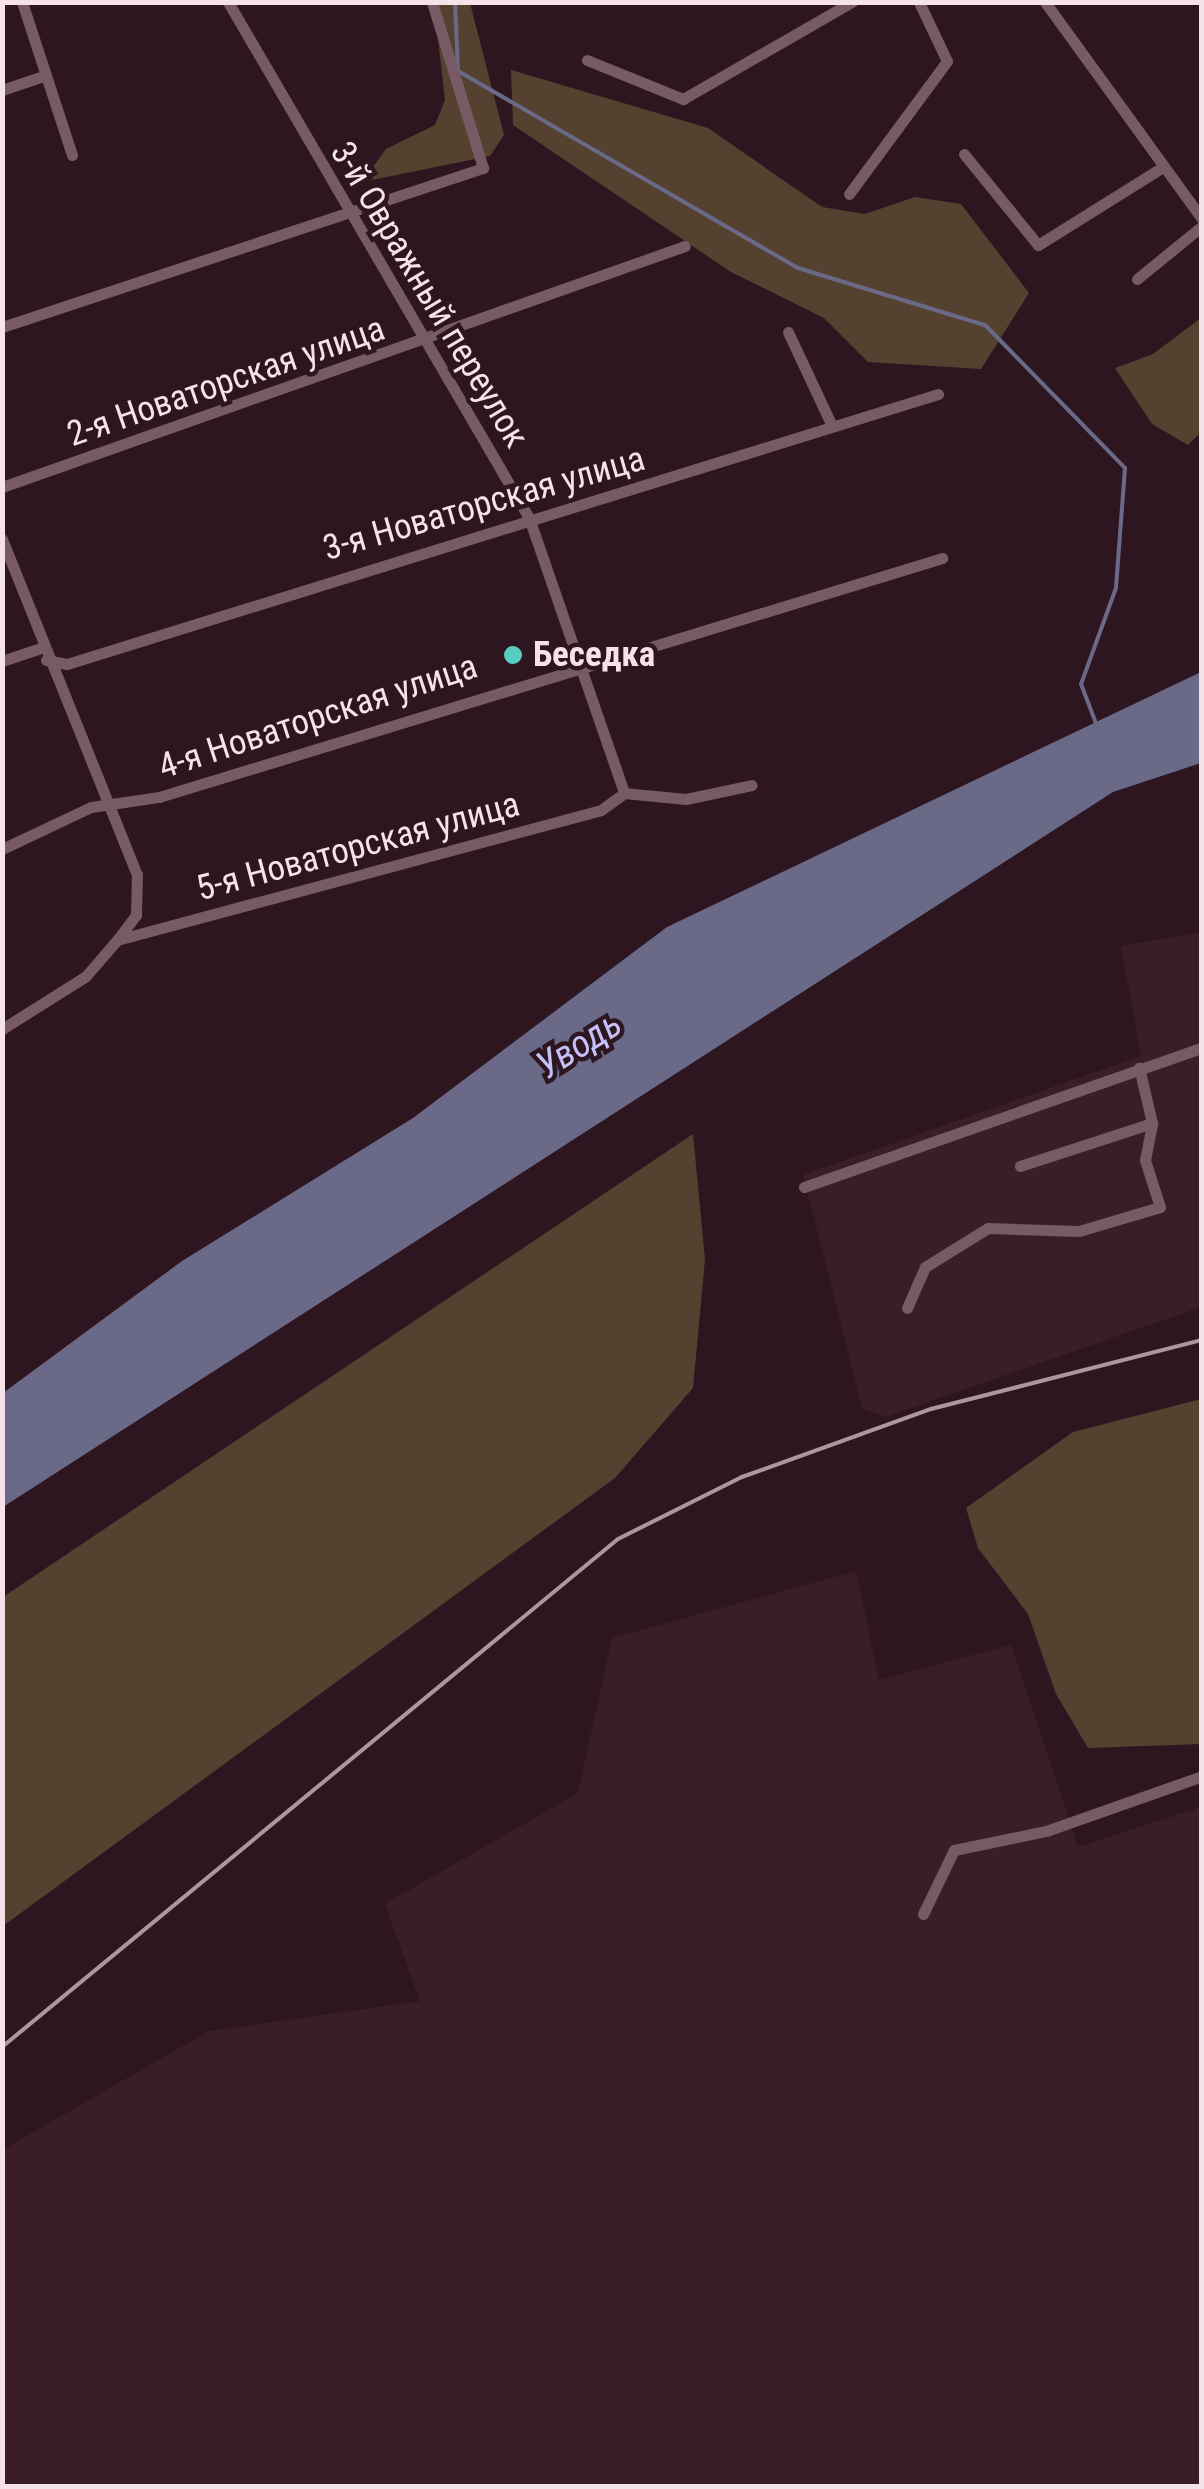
<!DOCTYPE html>
<html>
<head>
<meta charset="utf-8">
<style>
  body { margin:0 }
  #map { position:relative; width:1204px; height:2489px; overflow:hidden; background:#2e1620; font-family:"Roboto Condensed",sans-serif }
  div>[style] { position:absolute }
  .built>* { inset:0; background:#3b1c29 }
  .green>* { inset:0; background:#55412f }
  .water>* { inset:0; background:#6a6987 }
  .stream>* { height:4px; margin:-2px; padding:0 2px; transform-origin:2px; border-radius:2px; background:#6a6987 }
  .street>* { height:11px; margin:-5.5px; padding:0 5.5px; transform-origin:5.5px; border-radius:5.5px; background:#785a65 }
  .rail>* { height:4px; margin:-2px; padding:0 2px; transform-origin:2px; border-radius:2px; background:#ab979f }
  .dots>* { width:28px; height:28px; translate:-50% -50%; box-sizing:border-box; border:5px solid #2e1620; border-radius:50% }
  span { translate:-50% -50%; white-space:nowrap; text-align:center; line-height:1.15; -webkit-text-stroke:9px #2e1620; paint-order:stroke }
  .street-label { font-size:35px; color:#f5e3e9 }
  .poi-label { font-size:35px; color:#f5e3e9; font-weight:700 }
  .left { translate:0 -50%; text-align:left }
  .water-label { font-size:38px; color:#c4c0f8; font-style:italic }
  .frame { position:absolute; inset:0; border:5px solid #f5e3e9; pointer-events:none }
</style>
</head>
<body>
<div id="map">
  <div class="built">
    <div style="clip-path:polygon(1201px 932px,1201px 1307px,885px 1417px,862px 1408px,803px 1175px,1141px 1056px,1121px 946px)"></div>
    <div style="clip-path:polygon(856px 1571px,879px 1680px,1011px 1645px,1078px 1847px,1201px 1807px,1201px 2486px,3px 2486px,2px 2150px,209px 2031px,420px 2001px,385px 1904px,578px 1793px,612px 1638px)"></div>
  </div>
  <div class="green">
    <div style="clip-path:polygon(434px 3px,470px 3px,504px 135px,490px 156px,362px 182px,386px 149px,435px 125px,445px 100px)"></div>
    <div style="clip-path:polygon(511px 70px,708px 128px,822px 207px,865px 214px,915px 197px,961px 204px,1029px 293px,981px 369px,868px 362px,824px 318px,731px 272px,513px 125px)"></div>
    <div style="clip-path:polygon(1201px 318px,1201px 432px,1188px 445px,1152px 424px,1115px 368px,1153px 354px)"></div>
    <div style="clip-path:polygon(693px 1134px,705px 1259px,693px 1388px,615px 1478px,3px 1926px,3px 1597px)"></div>
    <div style="clip-path:polygon(1201px 1399px,1201px 1744px,1088px 1748px,1056px 1694px,1028px 1614px,978px 1548px,966px 1508px,1073px 1432px)"></div>
  </div>
  <div class="water">
    <div style="clip-path:polygon(1201px 672px,1201px 763px,1113px 792px,3px 1507px,3px 1393px,182px 1261px,413px 1118px,667px 927px)"></div>
  </div>
  <div class="stream">
    <div style="left:455px;top:2px;width:69px;rotate:87.5deg"></div>
    <div style="left:458px;top:71px;width:393px;rotate:30.1deg"></div>
    <div style="left:798px;top:268px;width:195px;rotate:17deg"></div>
    <div style="left:985px;top:325px;width:200px;rotate:45.6deg"></div>
    <div style="left:1125px;top:468px;width:120px;rotate:94.3deg"></div>
    <div style="left:1116px;top:588px;width:102px;rotate:110deg"></div>
    <div style="left:1081px;top:684px;width:45px;rotate:69.1deg"></div>
  </div>
  <div class="street">
    <div style="left:22px;top:2px;width:161px;rotate:71.9deg"></div>
    <div style="left:228px;top:2px;width:597px;rotate:59.74deg"></div>
    <div style="left:529px;top:518px;width:291px;rotate:70.9deg"></div>
    <div style="left:1045px;top:2px;width:268px;rotate:54.1deg"></div>
    <div style="left:587px;top:60px;width:104px;rotate:22.1deg"></div>
    <div style="left:683px;top:99px;width:195px;rotate:-29.9deg"></div>
    <div style="left:2px;top:90px;width:46px;rotate:-18.8deg"></div>
    <div style="left:964px;top:154px;width:117px;rotate:50.9deg"></div>
    <div style="left:1038px;top:245px;width:142px;rotate:-32deg"></div>
    <div style="left:849px;top:194px;width:165px;rotate:-53.6deg"></div>
    <div style="left:947px;top:61px;width:65px;rotate:-115.4deg"></div>
    <div style="left:1137px;top:279px;width:84px;rotate:-39.2deg"></div>
    <div style="left:2px;top:327px;width:507px;rotate:-18.29deg"></div>
    <div style="left:483px;top:168px;width:174px;rotate:-107.1deg"></div>
    <div style="left:788px;top:332px;width:104px;rotate:64.9deg"></div>
    <div style="left:2px;top:487px;width:724px;rotate:-19.44deg"></div>
    <div style="left:2px;top:539px;width:361px;rotate:68.1deg"></div>
    <div style="left:137px;top:874px;width:41px;rotate:91.4deg"></div>
    <div style="left:136px;top:915px;width:31px;rotate:127deg"></div>
    <div style="left:46px;top:660px;width:21px;rotate:11deg"></div>
    <div style="left:67px;top:664px;width:912px;rotate:-17.22deg"></div>
    <div style="left:2px;top:661px;width:41px;rotate:-18.4deg"></div>
    <div style="left:2px;top:849px;width:98px;rotate:-25.3deg"></div>
    <div style="left:91px;top:807px;width:69px;rotate:-8.4deg"></div>
    <div style="left:159px;top:797px;width:819px;rotate:-16.97deg"></div>
    <div style="left:2px;top:1029px;width:99px;rotate:-32.2deg"></div>
    <div style="left:86px;top:976px;width:48px;rotate:-49.3deg"></div>
    <div style="left:117px;top:940px;width:501px;rotate:-15.03deg"></div>
    <div style="left:601px;top:810px;width:29px;rotate:-36deg"></div>
    <div style="left:624px;top:793px;width:62px;rotate:5.5deg"></div>
    <div style="left:686px;top:799px;width:67px;rotate:-12deg"></div>
    <div style="left:1020px;top:1166px;width:139px;rotate:-18deg"></div>
    <div style="left:804px;top:1187px;width:422px;rotate:-19.3deg"></div>
    <div style="left:907px;top:1308px;width:45px;rotate:-66.3deg"></div>
    <div style="left:925px;top:1267px;width:74px;rotate:-31.8deg"></div>
    <div style="left:988px;top:1228px;width:91px;rotate:1.9deg"></div>
    <div style="left:1079px;top:1231px;width:84px;rotate:-16.5deg"></div>
    <div style="left:1160px;top:1207px;width:49px;rotate:-107.7deg"></div>
    <div style="left:1145px;top:1160px;width:38px;rotate:-79deg"></div>
    <div style="left:1152px;top:1123px;width:57px;rotate:-103.1deg"></div>
    <div style="left:923px;top:1914px;width:71px;rotate:-64.2deg"></div>
    <div style="left:954px;top:1850px;width:94px;rotate:-11.7deg"></div>
    <div style="left:1046px;top:1831px;width:165px;rotate:-19.4deg"></div>
  </div>
  <div class="rail">
    <div style="left:2px;top:2047px;width:798px;rotate:-39.51deg"></div>
    <div style="left:618px;top:1539px;width:139px;rotate:-26.6deg"></div>
    <div style="left:742px;top:1477px;width:201px;rotate:-19.8deg"></div>
    <div style="left:931px;top:1409px;width:280px;rotate:-14.3deg"></div>
  </div>
  <div class="dots">
    <div style="left:513px;top:655px;background:#57cec2"></div>
  </div>
  <div class="street-label">
    <span style="left:429px;top:295px;rotate:59deg">3-й Овражный переулок</span>
    <span style="left:226px;top:382px;rotate:-19deg">2-я Новаторская улица</span>
    <span style="left:484px;top:504px;rotate:-16deg">3-я Новаторская улица</span>
    <span style="left:318px;top:717px;rotate:-18deg">4-я Новаторская улица</span>
    <span style="left:358px;top:847px;rotate:-15deg">5-я Новаторская улица</span>
  </div>
  <div class="poi-label">
    <span class="left" style="left:533px;top:655px">Беседка</span>
  </div>
  <div class="water-label">
    <span style="left:579px;top:1045px;rotate:-32deg">Уводь</span>
  </div>
  <div class="frame"></div>
</div>
</body>
</html>
